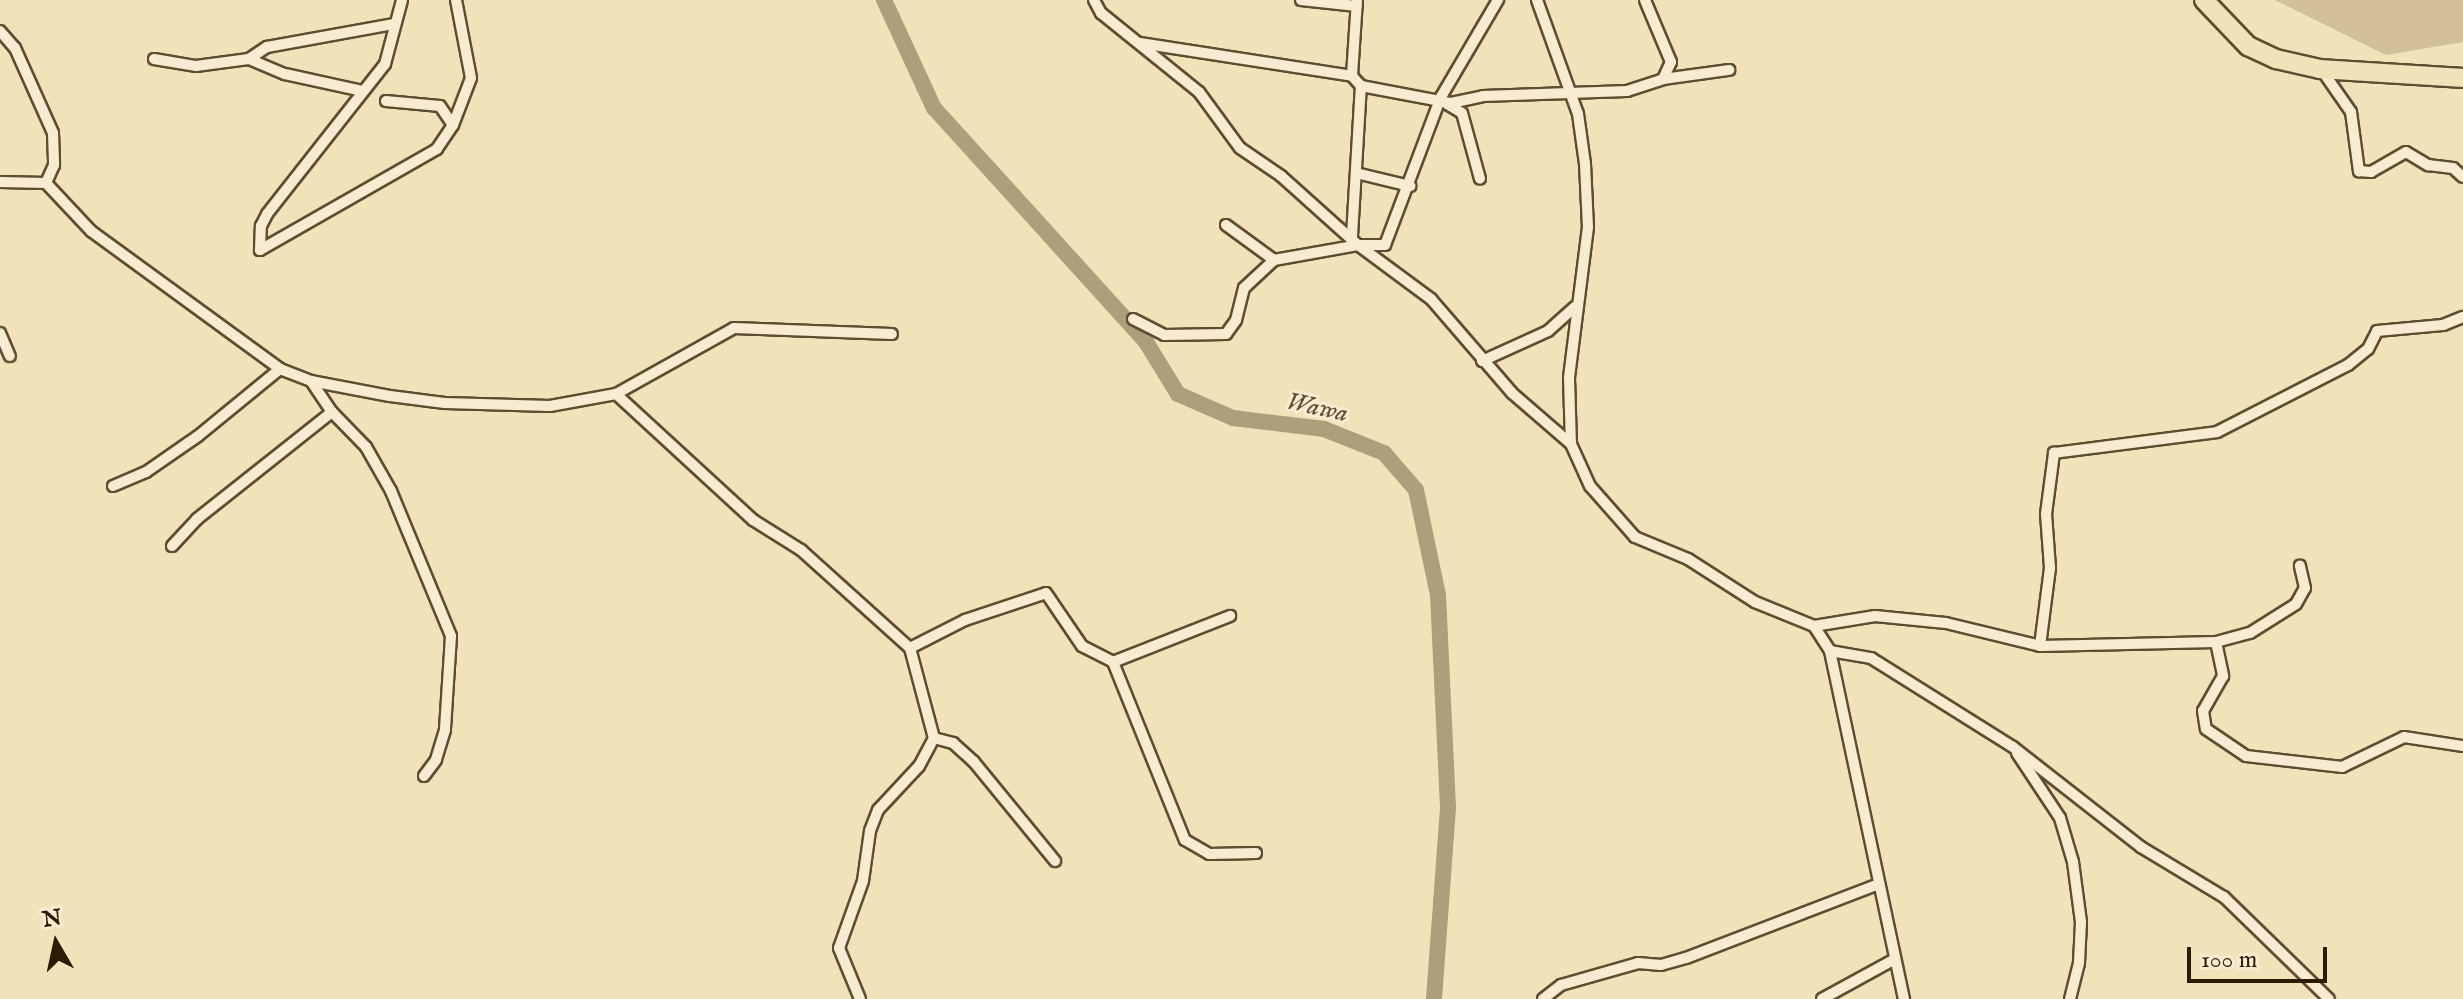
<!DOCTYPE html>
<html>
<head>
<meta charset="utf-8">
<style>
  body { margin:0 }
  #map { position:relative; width:2463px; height:999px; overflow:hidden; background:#f2e2b9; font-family:"IM FELL English",serif }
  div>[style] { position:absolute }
  .green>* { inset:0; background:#d1c09a }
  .river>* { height:16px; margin:-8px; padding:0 8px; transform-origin:8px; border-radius:8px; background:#af9e7b }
  .roads { filter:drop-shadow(2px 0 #5e4d30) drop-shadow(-2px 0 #5e4d30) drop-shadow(0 2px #5e4d30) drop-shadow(0 -2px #5e4d30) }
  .minor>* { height:10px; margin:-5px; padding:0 5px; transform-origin:5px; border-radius:5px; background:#f7ecd2 }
  .trunk>* { height:18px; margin:-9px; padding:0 9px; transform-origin:9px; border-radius:9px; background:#f2e2b9 }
  span { translate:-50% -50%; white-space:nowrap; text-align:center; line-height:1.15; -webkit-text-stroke:6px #f7ecd2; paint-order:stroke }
  .water-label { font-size:26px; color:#614f33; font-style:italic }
  .north { position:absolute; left:16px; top:903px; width:80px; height:80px; -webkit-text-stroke:6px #f7ecd2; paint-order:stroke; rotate:351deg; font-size:22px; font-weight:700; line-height:32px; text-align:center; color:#2d1b03 }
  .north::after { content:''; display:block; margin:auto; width:28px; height:36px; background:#2d1b03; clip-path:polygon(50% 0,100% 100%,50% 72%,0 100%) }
  .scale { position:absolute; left:2187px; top:947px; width:140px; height:36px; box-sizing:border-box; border:4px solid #2d1b03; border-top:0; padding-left:10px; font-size:24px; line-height:28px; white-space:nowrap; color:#2d1b03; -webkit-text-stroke:6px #f7ecd2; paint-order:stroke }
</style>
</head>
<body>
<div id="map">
  <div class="green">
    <div style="clip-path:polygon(2275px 0,2463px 0,2463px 42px,2386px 55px)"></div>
  </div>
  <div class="river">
    <div style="left:884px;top:0;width:119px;rotate:65.2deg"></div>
    <div style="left:934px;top:108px;width:316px;rotate:47.8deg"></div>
    <div style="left:1146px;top:342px;width:61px;rotate:58.4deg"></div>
    <div style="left:1178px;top:394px;width:60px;rotate:23.6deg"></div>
    <div style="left:1233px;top:418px;width:92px;rotate:6.9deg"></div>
    <div style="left:1324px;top:429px;width:65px;rotate:21.8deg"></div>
    <div style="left:1384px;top:453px;width:49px;rotate:49.1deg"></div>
    <div style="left:1416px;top:490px;width:107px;rotate:78.2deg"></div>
    <div style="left:1438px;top:595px;width:213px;rotate:87.3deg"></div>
    <div style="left:1448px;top:808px;width:192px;rotate:94.2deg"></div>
  </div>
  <div class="roads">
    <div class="minor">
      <div style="left:1094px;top:0;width:15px;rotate:62deg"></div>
      <div style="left:1101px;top:13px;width:126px;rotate:38.9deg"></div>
      <div style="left:1199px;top:92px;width:69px;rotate:53.8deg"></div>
      <div style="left:1240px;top:148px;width:50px;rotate:34.3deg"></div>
      <div style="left:1281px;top:176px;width:103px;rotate:41.9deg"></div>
      <div style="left:1358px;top:245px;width:27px"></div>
      <div style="left:1385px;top:245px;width:158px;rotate:-69.3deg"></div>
      <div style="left:1441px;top:97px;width:113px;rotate:-59.6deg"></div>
      <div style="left:1301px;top:0;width:56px;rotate:6.1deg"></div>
      <div style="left:1357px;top:0;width:76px;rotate:93.8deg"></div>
      <div style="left:1352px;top:76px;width:13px;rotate:48deg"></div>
      <div style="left:1361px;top:86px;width:92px;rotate:10.7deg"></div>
      <div style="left:1451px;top:103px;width:33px;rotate:-12deg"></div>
      <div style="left:1483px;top:96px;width:144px;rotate:-2deg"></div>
      <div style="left:1627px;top:91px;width:38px;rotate:-18deg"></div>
      <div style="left:1663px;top:79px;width:19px;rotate:-65deg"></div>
      <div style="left:1671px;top:62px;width:67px;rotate:-112.8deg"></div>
      <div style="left:1537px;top:0;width:121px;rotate:70.2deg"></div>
      <div style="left:1578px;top:114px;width:50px;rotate:82deg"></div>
      <div style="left:1585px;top:164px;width:63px;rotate:87.3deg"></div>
      <div style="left:1588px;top:227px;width:152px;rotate:97.2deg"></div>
      <div style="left:1569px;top:378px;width:66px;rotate:88.3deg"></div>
      <div style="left:1571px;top:444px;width:46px;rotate:65.7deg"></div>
      <div style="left:1590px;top:486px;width:68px;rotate:48.6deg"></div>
      <div style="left:1635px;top:537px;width:57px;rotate:22.5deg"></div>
      <div style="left:1688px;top:559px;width:80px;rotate:32.7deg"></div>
      <div style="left:1755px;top:602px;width:64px;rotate:22.1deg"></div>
      <div style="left:1814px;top:626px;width:30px;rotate:57deg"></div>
      <div style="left:1830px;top:651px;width:42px;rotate:9.7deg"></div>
      <div style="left:1871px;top:658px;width:168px;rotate:32.1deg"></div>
      <div style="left:2013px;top:747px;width:162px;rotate:38deg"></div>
      <div style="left:2141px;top:847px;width:97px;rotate:31.1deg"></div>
      <div style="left:2224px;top:897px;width:146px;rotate:44.2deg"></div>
      <div style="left:0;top:31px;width:23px;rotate:49deg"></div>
      <div style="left:15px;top:48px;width:93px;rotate:65.9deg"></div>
      <div style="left:53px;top:133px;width:32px;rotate:88deg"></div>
      <div style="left:54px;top:165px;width:20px;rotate:114deg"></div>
      <div style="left:1140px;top:43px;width:215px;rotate:8.8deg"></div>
      <div style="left:154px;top:59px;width:43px;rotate:9.5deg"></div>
      <div style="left:196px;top:66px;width:53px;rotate:-7.5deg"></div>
      <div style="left:249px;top:59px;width:22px;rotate:-34deg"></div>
      <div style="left:267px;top:47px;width:128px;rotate:-10.3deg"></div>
      <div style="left:249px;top:59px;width:39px;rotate:23deg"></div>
      <div style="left:285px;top:74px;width:80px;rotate:12.3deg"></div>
      <div style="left:2321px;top:69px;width:52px;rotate:55.1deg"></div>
      <div style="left:2351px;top:112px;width:60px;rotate:82.3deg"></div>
      <div style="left:2359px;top:171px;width:12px;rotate:5deg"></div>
      <div style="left:2371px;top:172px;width:40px;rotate:-29.7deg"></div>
      <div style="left:2406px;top:152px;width:26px;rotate:31deg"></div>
      <div style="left:2428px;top:165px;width:25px;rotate:7deg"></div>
      <div style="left:2453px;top:168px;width:13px;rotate:42deg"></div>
      <div style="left:1663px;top:79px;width:67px;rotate:-7.8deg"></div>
      <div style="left:386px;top:101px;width:54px;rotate:5.3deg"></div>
      <div style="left:440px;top:106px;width:23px;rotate:56deg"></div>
      <div style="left:453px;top:125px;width:29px;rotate:124deg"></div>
      <div style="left:437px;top:149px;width:204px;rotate:150.3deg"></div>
      <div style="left:260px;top:250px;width:24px;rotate:-88deg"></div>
      <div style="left:261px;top:226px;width:13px;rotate:-63deg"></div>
      <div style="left:267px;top:214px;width:191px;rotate:-51.8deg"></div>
      <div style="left:385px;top:64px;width:66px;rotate:-75.1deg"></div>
      <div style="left:1447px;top:104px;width:17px;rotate:31deg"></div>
      <div style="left:1462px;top:113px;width:68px;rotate:74.7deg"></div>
      <div style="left:453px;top:125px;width:50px;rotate:-69deg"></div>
      <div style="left:471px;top:78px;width:79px;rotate:-100.9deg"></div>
      <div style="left:1356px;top:173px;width:56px;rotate:13.5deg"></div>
      <div style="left:0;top:182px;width:46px;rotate:1.2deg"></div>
      <div style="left:46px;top:183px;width:66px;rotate:46.8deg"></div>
      <div style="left:91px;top:231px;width:234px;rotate:36.1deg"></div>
      <div style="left:280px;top:369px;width:33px;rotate:21deg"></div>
      <div style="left:311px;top:381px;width:80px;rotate:10.8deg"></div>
      <div style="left:390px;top:396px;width:55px;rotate:7.3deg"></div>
      <div style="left:445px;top:403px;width:105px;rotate:1.6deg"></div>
      <div style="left:550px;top:406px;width:67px;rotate:-10.3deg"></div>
      <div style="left:616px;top:394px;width:135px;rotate:-29.2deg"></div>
      <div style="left:734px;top:328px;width:158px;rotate:2.2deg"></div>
      <div style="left:1226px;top:225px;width:59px;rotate:36.1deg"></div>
      <div style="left:1352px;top:236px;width:150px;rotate:-86.6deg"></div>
      <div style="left:1133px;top:319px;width:35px;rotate:27deg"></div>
      <div style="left:1164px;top:335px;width:62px;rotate:-0.9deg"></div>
      <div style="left:1226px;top:334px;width:17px;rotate:-54deg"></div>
      <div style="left:1236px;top:320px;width:33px;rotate:-76deg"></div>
      <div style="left:1244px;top:288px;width:41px;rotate:-43deg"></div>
      <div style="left:1274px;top:260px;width:85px;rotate:-10.1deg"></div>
      <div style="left:1358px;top:245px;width:91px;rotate:36.5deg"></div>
      <div style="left:1431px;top:299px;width:124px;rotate:49.2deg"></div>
      <div style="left:1512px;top:393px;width:78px;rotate:40.8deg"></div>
      <div style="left:0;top:333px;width:25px;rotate:67deg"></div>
      <div style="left:1482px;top:361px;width:72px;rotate:-24.4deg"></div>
      <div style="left:1548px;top:331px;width:36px;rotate:-42deg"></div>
      <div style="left:311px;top:381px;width:37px;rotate:56deg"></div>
      <div style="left:616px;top:394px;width:186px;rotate:42.6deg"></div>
      <div style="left:753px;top:520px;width:57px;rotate:32deg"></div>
      <div style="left:801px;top:550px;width:147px;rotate:42deg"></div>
      <div style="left:910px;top:648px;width:93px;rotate:75.1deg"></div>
      <div style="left:934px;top:738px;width:32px;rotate:118deg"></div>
      <div style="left:919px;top:766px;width:60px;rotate:133deg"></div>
      <div style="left:878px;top:810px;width:22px;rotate:111deg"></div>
      <div style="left:870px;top:831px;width:50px;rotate:98deg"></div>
      <div style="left:863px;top:881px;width:71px;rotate:109.7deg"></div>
      <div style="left:839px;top:948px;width:55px;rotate:67.6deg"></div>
      <div style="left:113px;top:486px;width:36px;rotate:-23deg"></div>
      <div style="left:146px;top:472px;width:63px;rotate:-34.7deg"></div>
      <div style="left:198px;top:436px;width:106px;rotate:-39.3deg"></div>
      <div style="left:172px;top:546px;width:37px;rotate:-47deg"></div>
      <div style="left:197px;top:519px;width:172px;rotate:-38.4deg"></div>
      <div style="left:332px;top:412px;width:49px;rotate:45.8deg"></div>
      <div style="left:366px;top:447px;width:51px;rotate:60.4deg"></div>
      <div style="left:391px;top:491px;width:157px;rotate:67.5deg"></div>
      <div style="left:451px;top:636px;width:94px;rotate:93.7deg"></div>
      <div style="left:445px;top:730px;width:31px;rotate:107deg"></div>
      <div style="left:436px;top:760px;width:20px;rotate:127deg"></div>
      <div style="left:1814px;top:626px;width:62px;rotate:-9.3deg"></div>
      <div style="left:1875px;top:616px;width:71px;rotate:5.6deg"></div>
      <div style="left:1946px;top:623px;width:97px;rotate:13.7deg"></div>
      <div style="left:2040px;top:646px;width:176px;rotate:-1.3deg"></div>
      <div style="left:2216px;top:642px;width:35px;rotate:-15deg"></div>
      <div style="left:2250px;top:633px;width:54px;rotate:-32.2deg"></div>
      <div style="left:2296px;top:604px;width:18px;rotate:-61deg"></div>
      <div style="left:2305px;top:588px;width:23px;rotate:-103deg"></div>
      <div style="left:2216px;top:642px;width:35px;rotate:78deg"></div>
      <div style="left:2223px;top:676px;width:40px;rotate:119.7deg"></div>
      <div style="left:2203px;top:711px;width:18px;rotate:81deg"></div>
      <div style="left:2206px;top:729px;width:48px;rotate:34deg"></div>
      <div style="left:2246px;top:756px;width:97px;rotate:6.5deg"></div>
      <div style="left:2342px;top:767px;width:69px;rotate:-25.8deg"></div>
      <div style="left:2404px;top:737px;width:60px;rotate:8.7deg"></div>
      <div style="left:2040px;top:646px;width:79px;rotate:-82.7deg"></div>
      <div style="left:2050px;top:568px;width:54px;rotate:-94.2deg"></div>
      <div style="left:2046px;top:514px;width:62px;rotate:-82.5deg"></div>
      <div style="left:2054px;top:453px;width:164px;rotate:-7.3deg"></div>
      <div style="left:2217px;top:432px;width:147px;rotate:-27.1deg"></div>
      <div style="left:2348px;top:365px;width:26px;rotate:-39deg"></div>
      <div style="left:2368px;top:349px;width:20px;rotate:-63deg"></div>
      <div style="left:2377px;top:331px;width:66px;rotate:-5.2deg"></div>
      <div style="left:2443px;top:325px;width:22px;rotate:-22deg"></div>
      <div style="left:910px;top:648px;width:62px;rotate:-27deg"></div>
      <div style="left:965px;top:620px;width:85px;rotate:-18.4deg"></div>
      <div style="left:1046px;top:593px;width:64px;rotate:55.8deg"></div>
      <div style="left:1082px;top:646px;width:35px;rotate:27deg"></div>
      <div style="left:1113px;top:662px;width:192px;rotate:68deg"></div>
      <div style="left:1185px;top:840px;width:28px;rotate:30deg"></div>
      <div style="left:1209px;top:854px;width:47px;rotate:-1.2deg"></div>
      <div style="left:1830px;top:651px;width:356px;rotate:78deg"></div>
      <div style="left:1113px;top:662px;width:126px;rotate:-21.5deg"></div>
      <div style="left:934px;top:738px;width:20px;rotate:15deg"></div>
      <div style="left:953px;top:743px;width:28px;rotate:42deg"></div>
      <div style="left:974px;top:762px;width:128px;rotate:50.7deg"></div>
      <div style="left:2017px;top:753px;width:78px;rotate:56.5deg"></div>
      <div style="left:2060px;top:818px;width:46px;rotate:73.5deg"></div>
      <div style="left:2073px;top:862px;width:61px;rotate:82.4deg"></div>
      <div style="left:2081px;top:922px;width:41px;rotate:92.8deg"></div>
      <div style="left:2079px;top:963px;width:37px;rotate:104deg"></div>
      <div style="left:1543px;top:999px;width:23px;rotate:-38deg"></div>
      <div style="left:1561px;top:985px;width:80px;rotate:-15.9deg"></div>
      <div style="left:1638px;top:963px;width:23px;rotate:5deg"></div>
      <div style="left:1661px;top:965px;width:26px;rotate:-16deg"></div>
      <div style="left:1686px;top:958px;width:207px;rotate:-21deg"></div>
      <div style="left:1822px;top:999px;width:83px;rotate:-28.7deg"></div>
    </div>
    <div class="trunk">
      <div style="left:2204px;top:0;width:64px;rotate:46.3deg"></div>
      <div style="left:2248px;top:46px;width:31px;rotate:25deg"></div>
      <div style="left:2276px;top:59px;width:45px;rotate:12.8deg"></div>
      <div style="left:2320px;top:69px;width:143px;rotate:3.6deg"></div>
    </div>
  </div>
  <div class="water-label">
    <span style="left:1317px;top:408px;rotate:12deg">Wawa</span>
  </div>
  <div class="north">N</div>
  <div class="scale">100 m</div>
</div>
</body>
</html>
